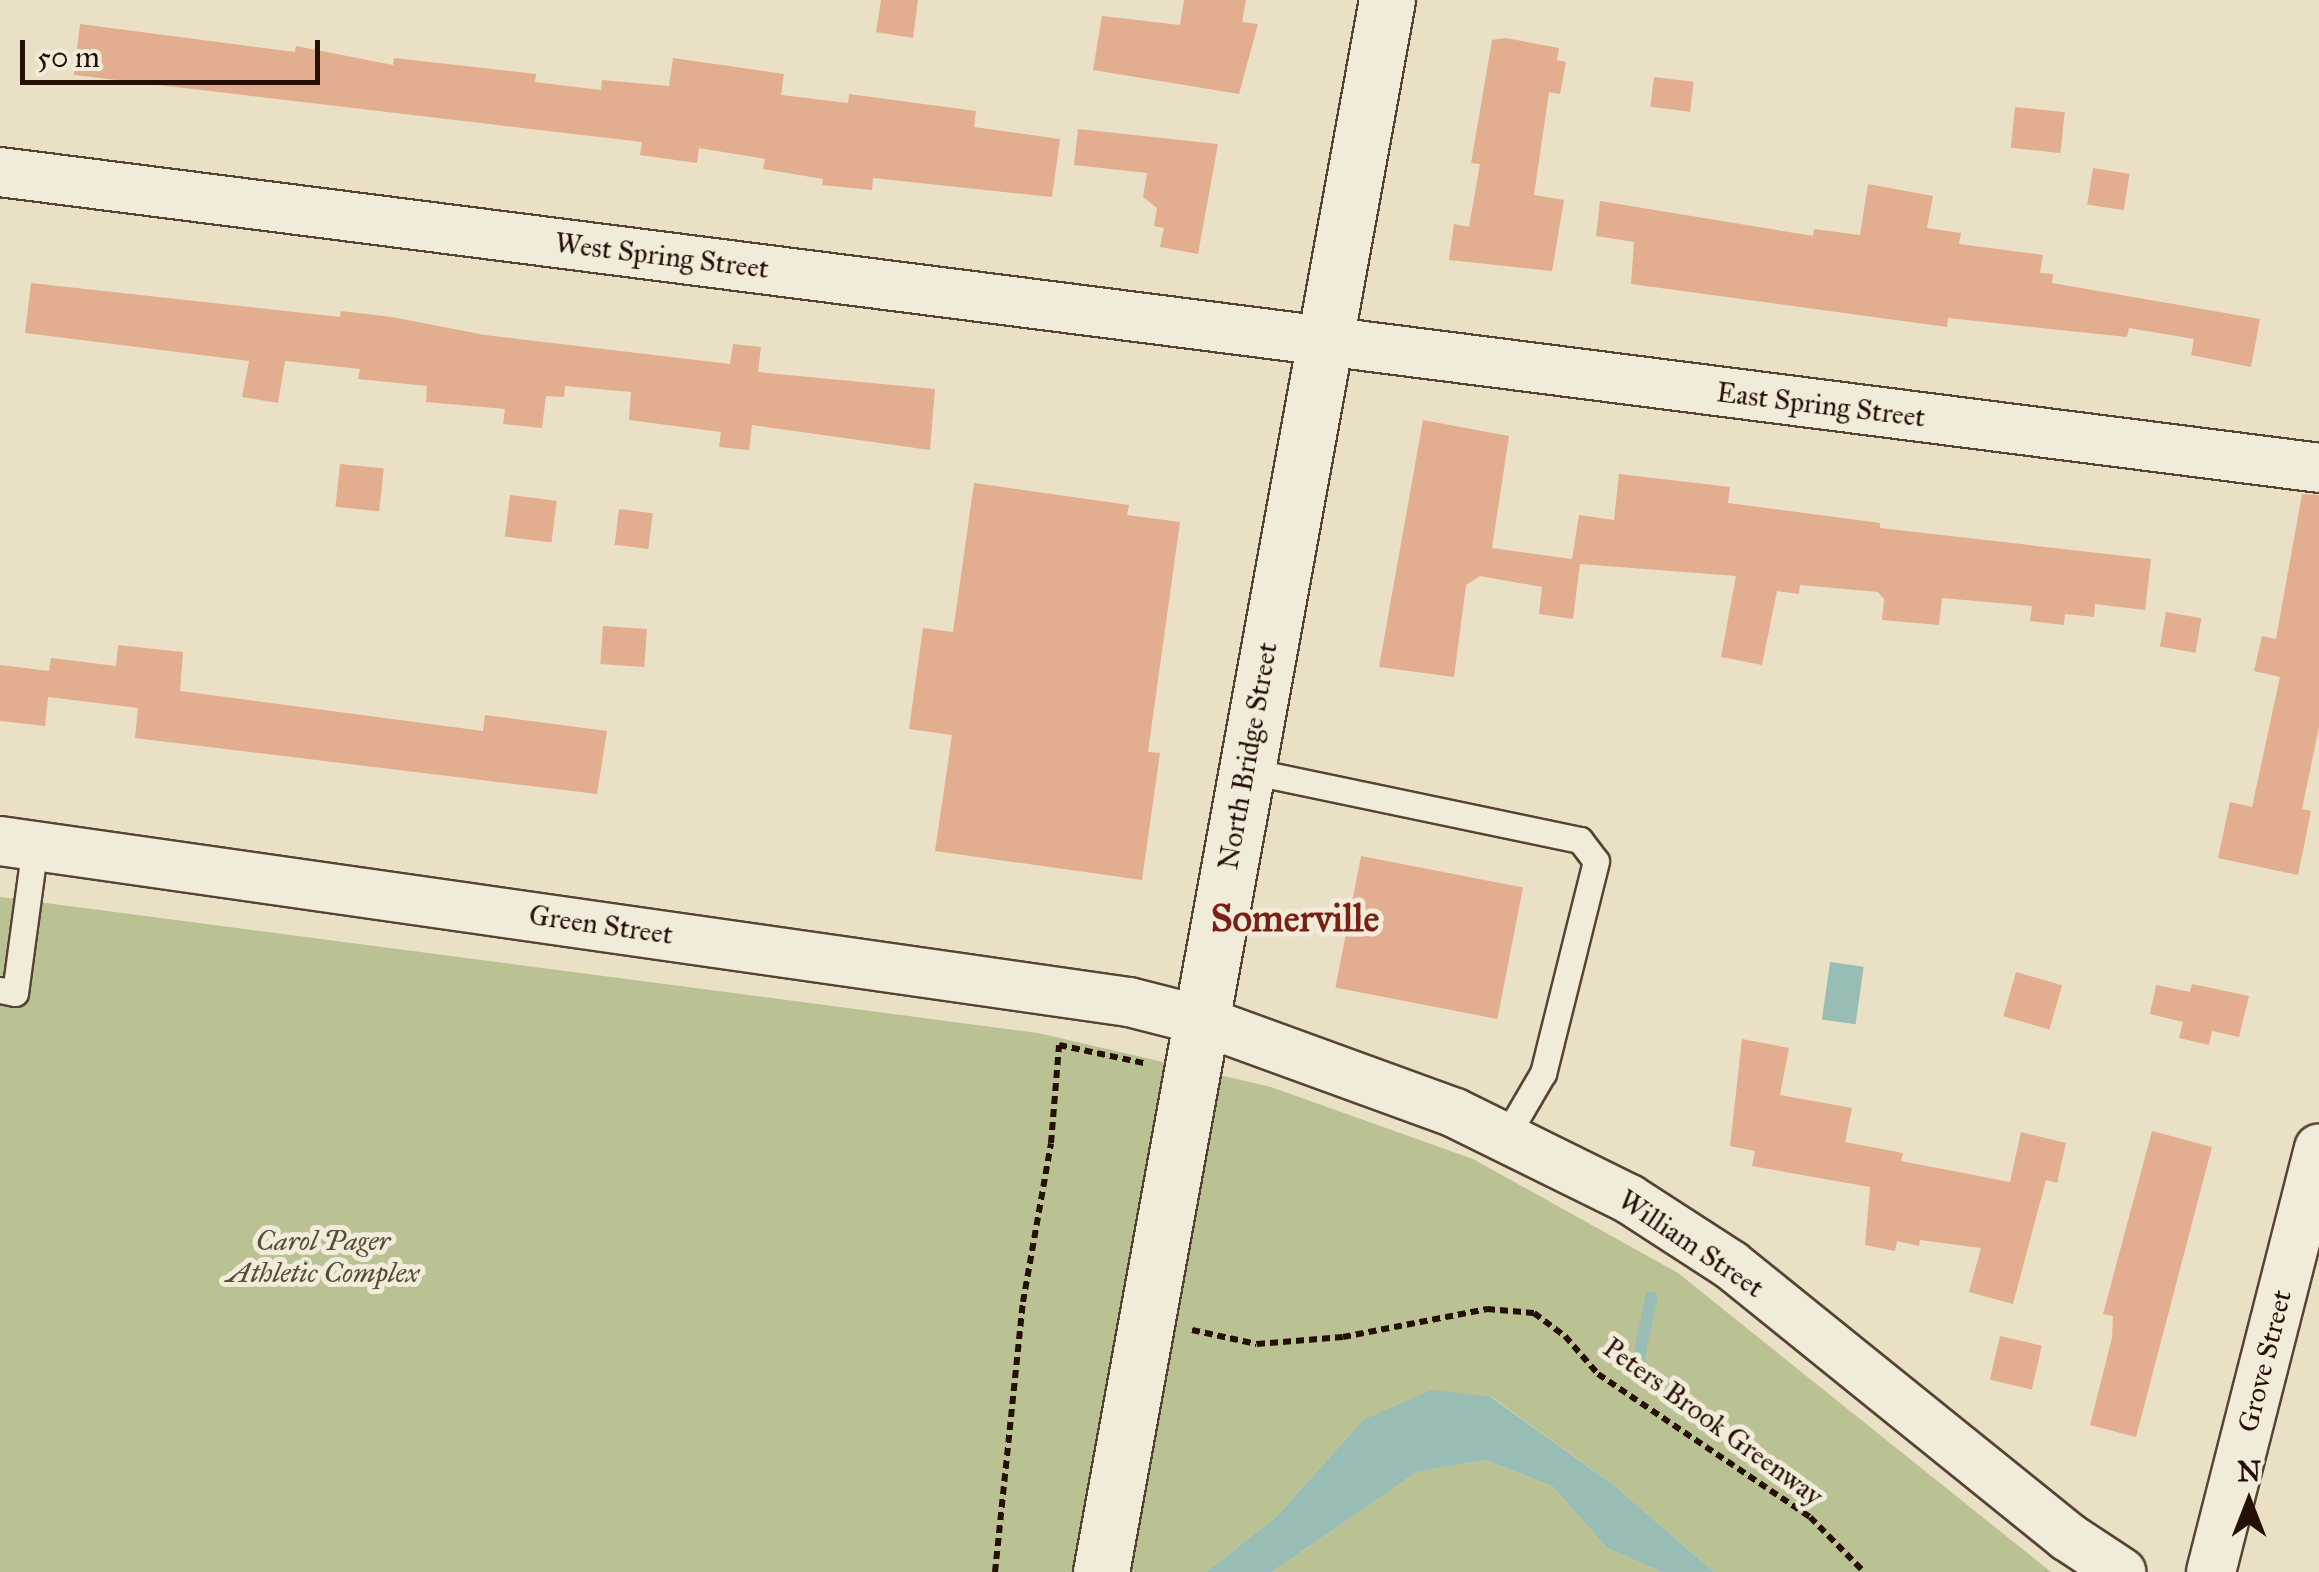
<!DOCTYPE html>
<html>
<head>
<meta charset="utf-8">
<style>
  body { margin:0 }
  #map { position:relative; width:2319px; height:1572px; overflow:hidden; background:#eae0c6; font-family:"IM FELL Great Primer",serif }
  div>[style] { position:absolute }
  .green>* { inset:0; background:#bac193 }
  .water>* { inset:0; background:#98bdb4; transform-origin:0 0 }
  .stream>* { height:12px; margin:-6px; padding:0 6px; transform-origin:6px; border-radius:6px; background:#98bdb4 }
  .building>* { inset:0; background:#e2ae8f; transform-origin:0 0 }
  .path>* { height:6px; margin-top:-3px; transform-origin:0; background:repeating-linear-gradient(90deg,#260f04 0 8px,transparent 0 13px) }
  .roads { filter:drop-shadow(2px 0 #574334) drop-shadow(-2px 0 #574334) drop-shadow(0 2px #574334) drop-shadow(0 -2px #574334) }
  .service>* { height:25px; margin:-12.5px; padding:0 12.5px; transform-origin:12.5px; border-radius:12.5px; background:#f1ebda }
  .minor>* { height:48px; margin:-24px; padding:0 24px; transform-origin:24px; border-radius:24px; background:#f1ebda }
  .tertiary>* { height:55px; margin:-27.5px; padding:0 27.5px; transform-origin:27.5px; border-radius:27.5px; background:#f1ebda }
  span { translate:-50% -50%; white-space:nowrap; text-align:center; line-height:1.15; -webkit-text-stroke:10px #f1ebda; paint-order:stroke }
  .street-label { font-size:28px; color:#260f04 }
  .park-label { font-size:28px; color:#5a4d36; font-style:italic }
  .district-label { font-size:38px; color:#7a1f14; font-weight:700 }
  .north { position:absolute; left:2199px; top:1452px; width:100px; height:100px; -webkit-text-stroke:8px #f1ebda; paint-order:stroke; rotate:0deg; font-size:28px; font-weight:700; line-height:40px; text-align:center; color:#260f04 }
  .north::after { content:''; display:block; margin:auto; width:35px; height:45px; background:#260f04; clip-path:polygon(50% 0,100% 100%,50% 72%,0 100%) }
  .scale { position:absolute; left:20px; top:40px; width:300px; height:45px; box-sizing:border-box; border:5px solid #260f04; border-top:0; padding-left:12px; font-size:30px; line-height:35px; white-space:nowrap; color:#260f04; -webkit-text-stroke:8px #f1ebda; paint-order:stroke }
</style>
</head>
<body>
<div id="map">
  <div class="green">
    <div style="clip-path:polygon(0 897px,1038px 1033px,1271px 1087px,1473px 1159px,1678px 1273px,2051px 1572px,1714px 1572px,1616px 1487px,1492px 1397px,1363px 1420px,1277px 1516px,1206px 1572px,0 1572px)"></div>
    <div style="clip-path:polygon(1485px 1460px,1552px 1486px,1607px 1548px,1662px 1572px,1272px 1572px,1417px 1472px)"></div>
  </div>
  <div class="water">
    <div style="left:1830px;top:962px;width:34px;height:58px;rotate:8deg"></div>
    <div style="clip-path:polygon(1432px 1390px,1491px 1397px,1616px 1487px,1714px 1572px,1662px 1572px,1607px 1548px,1552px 1486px,1485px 1460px,1417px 1472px,1272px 1572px,1206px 1572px,1277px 1516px,1363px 1420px)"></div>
  </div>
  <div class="stream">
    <div style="left:1636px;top:1372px;width:76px;rotate:-78.5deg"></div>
  </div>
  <div class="building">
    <div style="clip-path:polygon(881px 0,918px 0,913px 38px,876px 32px)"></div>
    <div style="clip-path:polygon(1184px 0,1246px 0,1242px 22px,1258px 24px,1239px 94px,1093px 70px,1102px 16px,1180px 25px)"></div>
    <div style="clip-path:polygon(80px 24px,295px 52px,296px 46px,393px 65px,394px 58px,536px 74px,535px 82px,601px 90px,602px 80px,669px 86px,673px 58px,784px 74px,781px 95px,848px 103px,849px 94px,976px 111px,974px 127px,1060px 139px,1052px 197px,873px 178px,872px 190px,822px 185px,823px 179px,763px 169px,765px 159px,699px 148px,697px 163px,640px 155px,642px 142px,74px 75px)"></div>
    <div style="clip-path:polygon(1506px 38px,1559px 48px,1557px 60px,1566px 62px,1560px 94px,1549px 92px,1534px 195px,1564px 200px,1552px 271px,1449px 260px,1454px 224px,1469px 227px,1480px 164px,1471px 163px,1492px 40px)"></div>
    <div style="left:1654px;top:77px;width:40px;height:30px;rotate:7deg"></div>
    <div style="left:2015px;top:107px;width:50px;height:41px;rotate:6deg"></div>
    <div style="clip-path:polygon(1078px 129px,1218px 144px,1198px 254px,1160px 247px,1164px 228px,1154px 226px,1157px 208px,1143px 197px,1147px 173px,1074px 165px)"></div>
    <div style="left:2093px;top:168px;width:37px;height:37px;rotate:9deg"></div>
    <div style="clip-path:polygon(1868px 184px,1933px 196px,1927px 228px,1961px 233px,1959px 244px,2043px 255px,2040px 273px,2053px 274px,2052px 283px,2260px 319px,2251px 367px,2191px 355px,2194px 339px,2129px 328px,2127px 337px,1948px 318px,1947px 327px,1631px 284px,1634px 242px,1596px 236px,1600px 201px,1813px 236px,1814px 229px,1860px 235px)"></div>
    <div style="clip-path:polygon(31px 283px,340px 317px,341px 311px,392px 317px,485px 335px,730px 364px,733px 344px,761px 347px,758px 372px,935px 389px,930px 450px,752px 425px,749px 450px,719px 447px,721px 432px,629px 420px,631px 392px,565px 386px,564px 397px,546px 396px,542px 428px,503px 424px,505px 409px,426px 402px,427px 386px,358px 379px,360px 369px,285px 361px,278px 403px,242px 397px,249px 361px,25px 333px)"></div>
    <div style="clip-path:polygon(1423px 420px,1509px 436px,1492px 548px,1572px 559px,1579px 515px,1614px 520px,1619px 474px,1730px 487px,1728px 503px,1880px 523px,1880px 528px,2151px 559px,2145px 610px,2095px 604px,2094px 617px,2065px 614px,2064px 625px,2030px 621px,2032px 606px,1942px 598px,1939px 625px,1882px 620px,1884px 599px,1878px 592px,1800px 585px,1799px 594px,1777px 591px,1762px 665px,1721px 657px,1736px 576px,1580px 564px,1573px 619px,1539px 614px,1542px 587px,1480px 576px,1466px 585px,1454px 677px,1379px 667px)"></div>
    <div style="left:340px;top:464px;width:44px;height:43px;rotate:6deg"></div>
    <div style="clip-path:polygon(974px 483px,1129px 505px,1127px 515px,1180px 522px,1148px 752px,1160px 753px,1142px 880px,935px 851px,952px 735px,909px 729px,923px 628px,953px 632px)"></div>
    <div style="clip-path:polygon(2302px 494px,2319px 495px,2319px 727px,2302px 809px,2311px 811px,2298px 875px,2218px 858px,2230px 802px,2252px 807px,2280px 677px,2254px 671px,2262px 636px,2276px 639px)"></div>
    <div style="left:510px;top:495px;width:47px;height:42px;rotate:7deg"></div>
    <div style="left:619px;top:509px;width:34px;height:36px;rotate:7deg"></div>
    <div style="left:2166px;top:612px;width:36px;height:35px;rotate:10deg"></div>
    <div style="left:603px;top:626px;width:44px;height:38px;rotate:4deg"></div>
    <div style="clip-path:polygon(118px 645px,183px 652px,180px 691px,483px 731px,485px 715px,607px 731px,597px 794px,135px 738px,138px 708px,48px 697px,45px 726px,0 721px,0 665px,49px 671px,51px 658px,116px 666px)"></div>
    <div style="left:1361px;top:856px;width:165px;height:134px;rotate:11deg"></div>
    <div style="left:2016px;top:972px;width:48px;height:46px;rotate:16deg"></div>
    <div style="clip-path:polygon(2192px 984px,2249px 996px,2239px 1037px,2212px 1031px,2209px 1045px,2179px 1038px,2183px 1022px,2150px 1014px,2156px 985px,2190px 992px)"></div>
    <div style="clip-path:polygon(1742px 1039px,1789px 1048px,1780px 1095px,1852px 1108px,1845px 1142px,1903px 1153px,1901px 1161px,2010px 1182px,2021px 1132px,2066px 1143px,2057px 1183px,2046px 1180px,2013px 1304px,1969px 1292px,1981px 1248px,1920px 1240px,1919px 1246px,1897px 1241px,1895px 1251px,1865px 1245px,1870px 1187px,1752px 1166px,1755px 1151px,1730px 1146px)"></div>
    <div style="clip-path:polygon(2152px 1131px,2212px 1147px,2136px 1437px,2090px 1425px,2112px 1338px,2113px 1316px,2103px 1314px)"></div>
    <div style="left:2000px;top:1336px;width:43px;height:45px;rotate:13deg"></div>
  </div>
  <div class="path">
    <div style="left:1192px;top:1330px;width:66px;rotate:12.2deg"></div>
    <div style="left:1257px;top:1344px;width:86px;rotate:-4.7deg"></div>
    <div style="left:1343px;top:1337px;width:147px;rotate:-11deg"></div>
    <div style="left:1487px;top:1309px;width:47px;rotate:4.9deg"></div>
    <div style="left:1534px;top:1313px;width:39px;rotate:37deg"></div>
    <div style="left:1565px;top:1336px;width:50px;rotate:49deg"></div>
    <div style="left:1598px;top:1374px;width:256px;rotate:34deg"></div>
    <div style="left:1810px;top:1517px;width:77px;rotate:45.5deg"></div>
    <div style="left:995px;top:1572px;width:271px;rotate:-84.1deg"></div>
    <div style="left:1023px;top:1302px;width:161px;rotate:-80deg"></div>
    <div style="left:1051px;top:1143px;width:98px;rotate:-85.3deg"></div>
    <div style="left:1059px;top:1045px;width:87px;rotate:12deg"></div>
  </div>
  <div class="roads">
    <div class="service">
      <div style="left:1245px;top:770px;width:342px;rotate:11.8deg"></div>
      <div style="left:1580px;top:840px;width:26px;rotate:53deg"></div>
      <div style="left:1596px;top:861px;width:219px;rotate:104deg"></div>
      <div style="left:1543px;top:1073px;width:75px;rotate:120.3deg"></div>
      <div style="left:0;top:990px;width:15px;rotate:11deg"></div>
      <div style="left:15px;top:993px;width:148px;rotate:-82.3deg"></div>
    </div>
    <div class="minor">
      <div style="left:0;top:172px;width:2338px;rotate:7.27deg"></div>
      <div style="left:0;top:841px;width:1140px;rotate:8.12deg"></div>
      <div style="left:1129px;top:1002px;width:73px;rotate:14.2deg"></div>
      <div style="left:1200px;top:1020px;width:271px;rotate:20deg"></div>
      <div style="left:1455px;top:1113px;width:194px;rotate:26.3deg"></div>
      <div style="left:1629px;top:1199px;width:121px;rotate:32.9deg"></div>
      <div style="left:1731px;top:1265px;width:433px;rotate:38.9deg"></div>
      <div style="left:2068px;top:1537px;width:64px;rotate:33.4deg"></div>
      <div style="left:2211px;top:1572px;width:437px;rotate:-75.7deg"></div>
    </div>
    <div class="tertiary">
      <div style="left:1101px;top:1572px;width:1598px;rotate:-79.69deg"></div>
    </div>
  </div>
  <div class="street-label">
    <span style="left:662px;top:256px;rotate:7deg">West Spring Street</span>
    <span style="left:1821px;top:405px;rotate:7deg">East Spring Street</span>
    <span style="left:1248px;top:756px;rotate:-80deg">North Bridge Street</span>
    <span style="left:601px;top:925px;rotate:8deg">Green Street</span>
    <span style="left:1691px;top:1244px;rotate:34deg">William Street</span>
    <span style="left:2265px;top:1361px;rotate:-76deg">Grove Street</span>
    <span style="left:1713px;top:1422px;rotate:36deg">Peters Brook Greenway</span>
  </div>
  <div class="park-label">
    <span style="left:323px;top:1257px">Carol Pager<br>Athletic Complex</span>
  </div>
  <div class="district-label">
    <span style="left:1295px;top:919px">Somerville</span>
  </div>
  <div class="north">N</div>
  <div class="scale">50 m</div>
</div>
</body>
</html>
